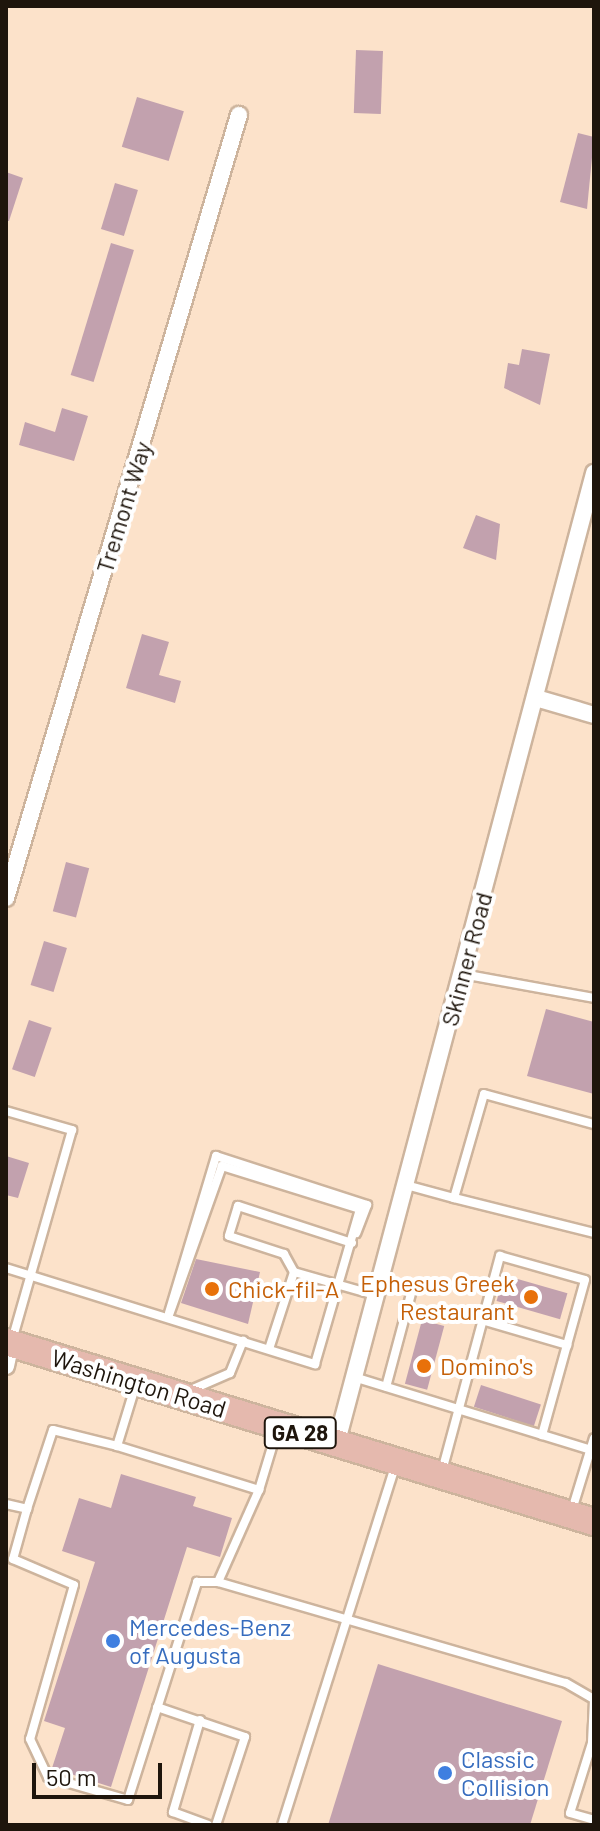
<!DOCTYPE html>
<html>
<head>
<meta charset="utf-8">
<style>
  body { margin:0 }
  #map { position:relative; width:600px; height:1831px; overflow:hidden; background:#fce2ca; font-family:Barlow,sans-serif }
  div>[style] { position:absolute }
  .building>* { inset:0; background:#c2a1ae; transform-origin:0 0 }
  .roads { filter:drop-shadow(2px 0 #cdb49d) drop-shadow(-2px 0 #cdb49d) drop-shadow(0 2px #cdb49d) drop-shadow(0 -2px #cdb49d) }
  .lane>* { height:8px; margin:-4px; padding:0 4px; transform-origin:4px; border-radius:4px; background:#fff }
  .street>* { height:16px; margin:-8px; padding:0 8px; transform-origin:8px; border-radius:8px; background:#fff }
  .primary>* { height:26px; margin:-13px; padding:0 13px; transform-origin:13px; border-radius:13px; background:#e5b9ae }
  .dots>* { width:22px; height:22px; translate:-50% -50%; box-sizing:border-box; border:4px solid #fff; border-radius:50% }
  span { translate:-50% -50%; white-space:nowrap; text-align:center; line-height:1.15; -webkit-text-stroke:8px #fff; paint-order:stroke }
  .shield-label span { padding:2px 6px; background:#fff; border:2px solid; border-radius:6px; -webkit-text-stroke-width:0 }
  .shield-label { font-size:22px; color:#1e150c; font-weight:700 }
  .street-label { font-size:24px; color:#1e150c }
  .food-label { font-size:24px; color:#c56008 }
  .right { translate:-100% -50%; text-align:right }
  .left { translate:0 -50%; text-align:left }
  .shop-label { font-size:24px; color:#366cbe }
  .frame { position:absolute; inset:0; border:8px solid #1e150c; pointer-events:none }
  .scale { position:absolute; left:32px; top:1763px; width:130px; height:36px; box-sizing:border-box; border:4px solid #1e150c; border-top:0; padding-left:10px; font-size:24px; line-height:28px; white-space:nowrap; color:#1e150c; -webkit-text-stroke:6px #fff; paint-order:stroke }
</style>
</head>
<body>
<div id="map">
  <div class="building">
    <div style="left:356px;top:50px;width:27px;height:63px;rotate:2deg"></div>
    <div style="left:137px;top:97px;width:49px;height:52px;rotate:17deg"></div>
    <div style="clip-path:polygon(578px 133px,594px 137px,587px 209px,560px 202px)"></div>
    <div style="clip-path:polygon(6px 172px,23px 178px,9px 221px,6px 221px)"></div>
    <div style="left:115px;top:183px;width:24px;height:48px;rotate:17deg"></div>
    <div style="left:111px;top:243px;width:24px;height:138px;rotate:17deg"></div>
    <div style="clip-path:polygon(522px 349px,550px 354px,540px 405px,504px 388px,508px 363px,519px 365px)"></div>
    <div style="clip-path:polygon(62px 408px,88px 416px,74px 461px,19px 445px,25px 422px,55px 432px)"></div>
    <div style="clip-path:polygon(476px 515px,500px 524px,496px 560px,463px 548px)"></div>
    <div style="clip-path:polygon(142px 634px,169px 642px,159px 675px,181px 681px,175px 703px,126px 688px)"></div>
    <div style="left:66px;top:862px;width:24px;height:51px;rotate:15deg"></div>
    <div style="left:44px;top:941px;width:24px;height:46px;rotate:17deg"></div>
    <div style="clip-path:polygon(546px 1009px,594px 1022px,594px 1094px,527px 1076px)"></div>
    <div style="left:29px;top:1020px;width:24px;height:52px;rotate:19deg"></div>
    <div style="clip-path:polygon(6px 1156px,29px 1163px,18px 1198px,6px 1195px)"></div>
    <div style="clip-path:polygon(196px 1259px,260px 1272px,248px 1324px,181px 1303px)"></div>
    <div style="left:504px;top:1275px;width:66px;height:27px;rotate:16deg"></div>
    <div style="left:422px;top:1320px;width:23px;height:66px;rotate:15deg"></div>
    <div style="left:481px;top:1385px;width:63px;height:23px;rotate:18deg"></div>
    <div style="clip-path:polygon(121px 1474px,196px 1497px,193px 1506px,232px 1518px,220px 1557px,187px 1547px,111px 1787px,52px 1768px,65px 1728px,44px 1721px,95px 1562px,62px 1551px,79px 1498px,111px 1508px)"></div>
    <div style="clip-path:polygon(378px 1664px,562px 1721px,530px 1825px,328px 1825px)"></div>
  </div>
  <div class="roads">
    <div class="lane">
      <div style="left:462px;top:974px;width:134px;rotate:10.3deg"></div>
      <div style="left:6px;top:1111px;width:69px;rotate:16.1deg"></div>
      <div style="left:72px;top:1130px;width:218px;rotate:105.9deg"></div>
      <div style="left:406px;top:1185px;width:50px;rotate:15.2deg"></div>
      <div style="left:454px;top:1198px;width:108px;rotate:-73.9deg"></div>
      <div style="left:484px;top:1094px;width:114px;rotate:15.3deg"></div>
      <div style="left:454px;top:1198px;width:144px;rotate:14deg"></div>
      <div style="left:352px;top:1243px;width:120px;rotate:-162deg"></div>
      <div style="left:238px;top:1206px;width:31px;rotate:107deg"></div>
      <div style="left:229px;top:1236px;width:58px;rotate:18.1deg"></div>
      <div style="left:284px;top:1254px;width:21px;rotate:61deg"></div>
      <div style="left:294px;top:1272px;width:84px;rotate:15.9deg"></div>
      <div style="left:6px;top:1268px;width:324px;rotate:17.3deg"></div>
      <div style="left:315px;top:1364px;width:161px;rotate:-73.8deg"></div>
      <div style="left:360px;top:1209px;width:145px;rotate:-162.7deg"></div>
      <div style="left:222px;top:1166px;width:161px;rotate:109.6deg"></div>
      <div style="left:380px;top:1279px;width:34px;rotate:19deg"></div>
      <div style="left:412px;top:1290px;width:100px;rotate:105deg"></div>
      <div style="left:169px;top:1313px;width:164px;rotate:-73.3deg"></div>
      <div style="left:216px;top:1156px;width:159px;rotate:18deg"></div>
      <div style="left:367px;top:1205px;width:30px;rotate:111deg"></div>
      <div style="left:482px;top:1320px;width:89px;rotate:16.4deg"></div>
      <div style="left:269px;top:1349px;width:81px;rotate:-72deg"></div>
      <div style="left:354px;top:1377px;width:248px;rotate:17.1deg"></div>
      <div style="left:136px;top:1384px;width:65px;rotate:107deg"></div>
      <div style="left:117px;top:1446px;width:149px;rotate:17.2deg"></div>
      <div style="left:259px;top:1490px;width:66px;rotate:-73.2deg"></div>
      <div style="left:193px;top:1389px;width:40px;rotate:-23.4deg"></div>
      <div style="left:230px;top:1373px;width:35px;rotate:-68deg"></div>
      <div style="left:442px;top:1471px;width:223px;rotate:-74.9deg"></div>
      <div style="left:500px;top:1256px;width:88px;rotate:15.8deg"></div>
      <div style="left:585px;top:1280px;width:161px;rotate:105.5deg"></div>
      <div style="left:6px;top:1504px;width:22px;rotate:13deg"></div>
      <div style="left:27px;top:1509px;width:83px;rotate:-71.8deg"></div>
      <div style="left:53px;top:1430px;width:66px;rotate:14deg"></div>
      <div style="left:27px;top:1509px;width:52px;rotate:105.6deg"></div>
      <div style="left:13px;top:1559px;width:66px;rotate:23.1deg"></div>
      <div style="left:74px;top:1585px;width:160px;rotate:105.9deg"></div>
      <div style="left:30px;top:1739px;width:42px;rotate:64.7deg"></div>
      <div style="left:48px;top:1777px;width:83px;rotate:16deg"></div>
      <div style="left:128px;top:1800px;width:229px;rotate:-72.4deg"></div>
      <div style="left:197px;top:1582px;width:21px"></div>
      <div style="left:218px;top:1582px;width:101px;rotate:-66deg"></div>
      <div style="left:572px;top:1510px;width:75px;rotate:-73deg"></div>
      <div style="left:218px;top:1582px;width:362px;rotate:16.2deg"></div>
      <div style="left:566px;top:1683px;width:32px;rotate:30deg"></div>
      <div style="left:594px;top:1700px;width:43px;rotate:92.7deg"></div>
      <div style="left:592px;top:1743px;width:73px;rotate:107.4deg"></div>
      <div style="left:570px;top:1813px;width:25px;rotate:16deg"></div>
      <div style="left:157px;top:1707px;width:93px;rotate:18.8deg"></div>
      <div style="left:245px;top:1737px;width:93px;rotate:108.2deg"></div>
      <div style="left:200px;top:1720px;width:96px;rotate:106.4deg"></div>
      <div style="left:173px;top:1812px;width:37px;rotate:20deg"></div>
      <div style="left:282px;top:1825px;width:380px;rotate:-72.5deg"></div>
    </div>
    <div class="street">
      <div style="left:536px;top:698px;width:60px;rotate:16.3deg"></div>
      <div style="left:6px;top:898px;width:817px;rotate:-73.43deg"></div>
      <div style="left:6px;top:1366px;width:24px;rotate:-78deg"></div>
      <div style="left:336px;top:1445px;width:1006px;rotate:-75.13deg"></div>
    </div>
    <div class="primary">
      <div style="left:6px;top:1342px;width:615px;rotate:17.02deg"></div>
    </div>
  </div>
  <div class="dots">
    <div style="left:212px;top:1289px;background:#e8710a"></div>
    <div style="left:531px;top:1297px;background:#e8710a"></div>
    <div style="left:424px;top:1366px;background:#e8710a"></div>
    <div style="left:113px;top:1641px;background:#3f7fe0"></div>
    <div style="left:445px;top:1773px;background:#3f7fe0"></div>
  </div>
  <div class="shield-label">
    <span style="left:300px;top:1433px">GA 28</span>
  </div>
  <div class="street-label">
    <span style="left:123px;top:507px;rotate:-73deg">Tremont Way</span>
    <span style="left:466px;top:959px;rotate:-75deg">Skinner Road</span>
    <span style="left:139px;top:1383px;rotate:17deg">Washington Road</span>
  </div>
  <div class="food-label">
    <span class="right" style="left:515px;top:1297px">Ephesus Greek<br>Restaurant</span>
    <span class="left" style="left:228px;top:1289px">Chick-fil-A</span>
    <span class="left" style="left:440px;top:1366px">Domino's</span>
  </div>
  <div class="shop-label">
    <span class="left" style="left:129px;top:1641px">Mercedes-Benz<br>of Augusta</span>
    <span class="left" style="left:461px;top:1773px">Classic<br>Collision</span>
  </div>
  <div class="frame"></div>
  <div class="scale">50 m</div>
</div>
</body>
</html>
